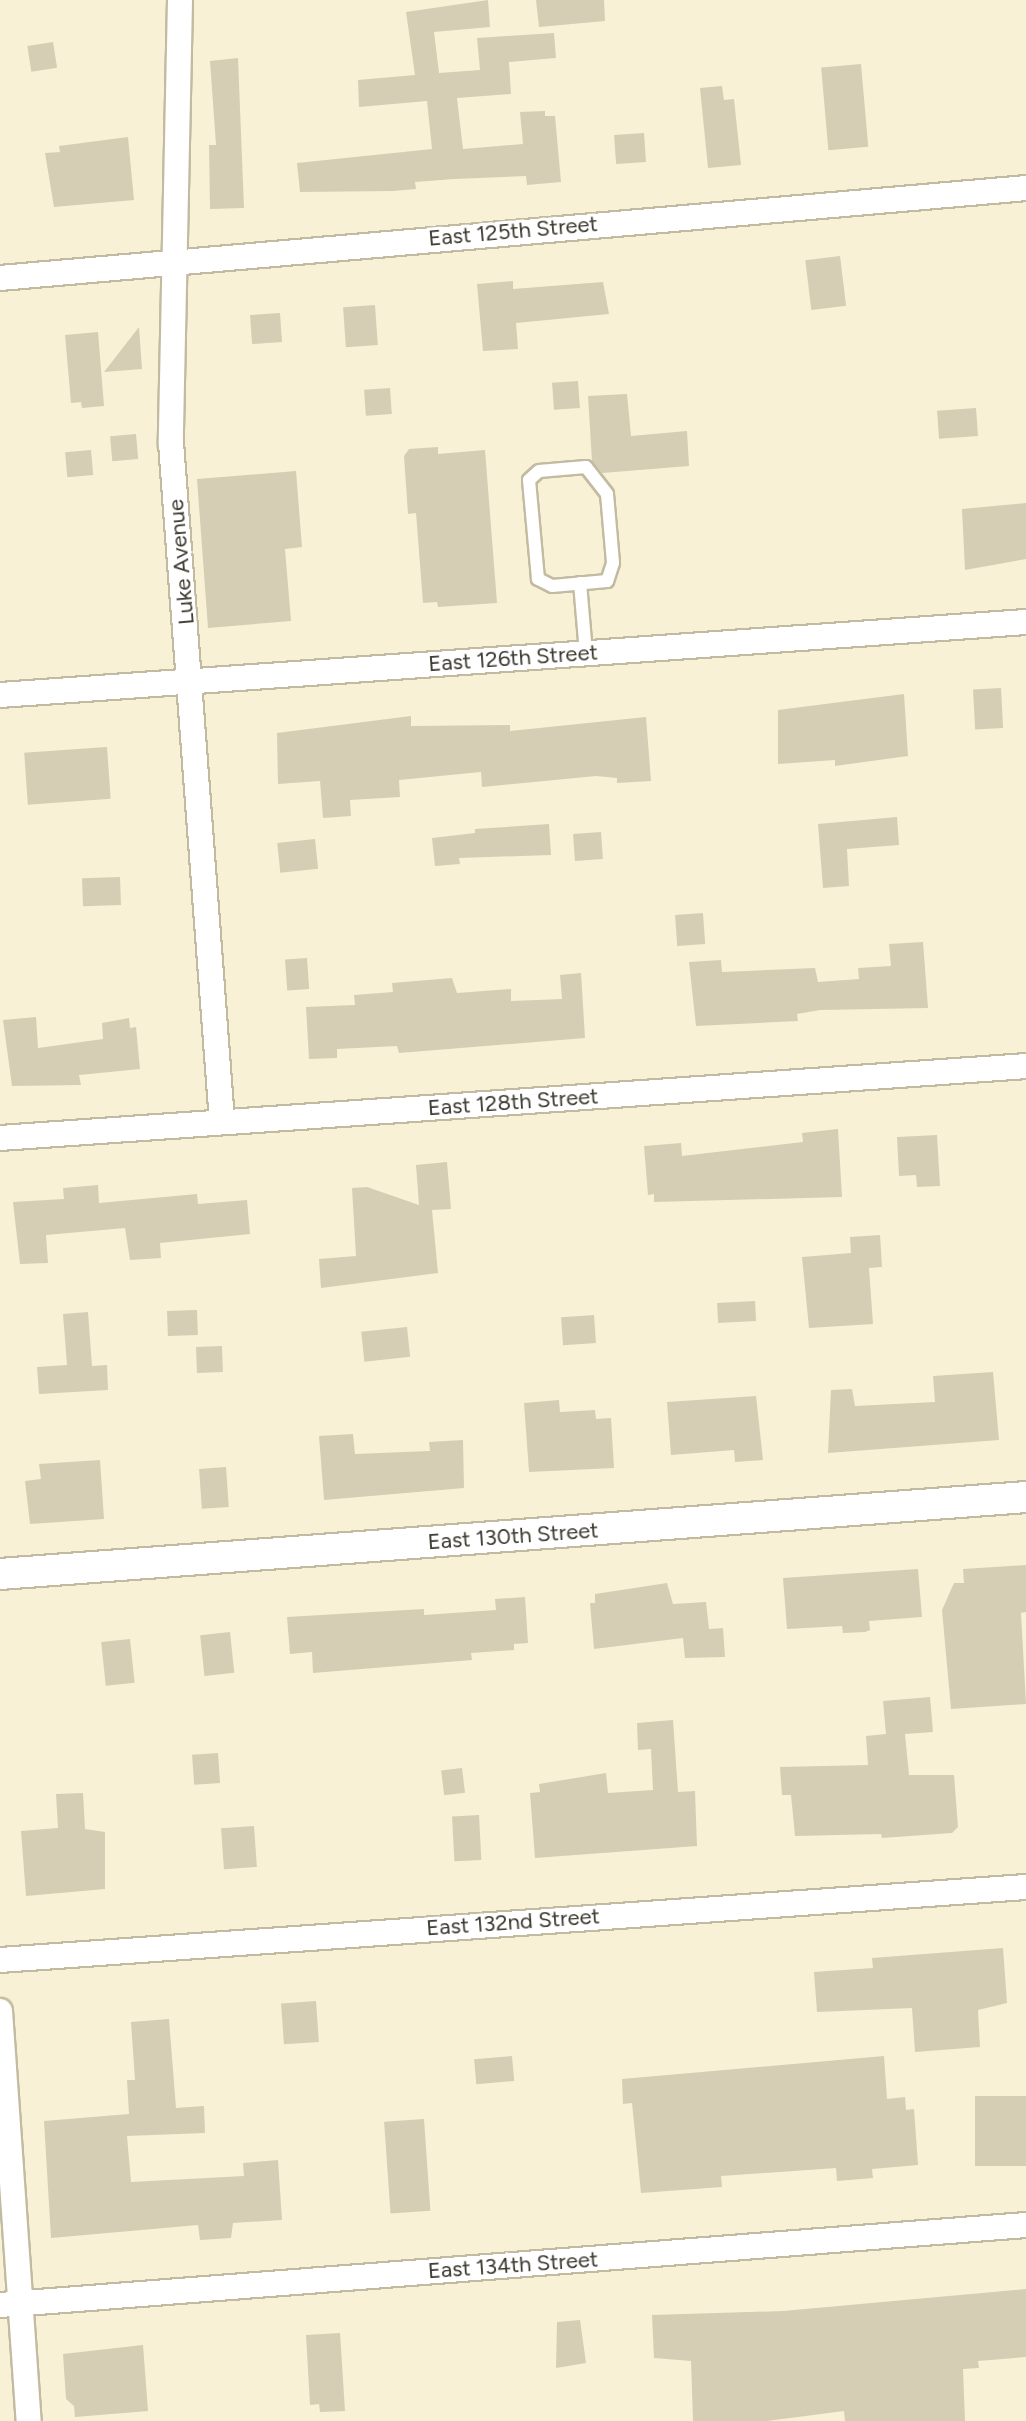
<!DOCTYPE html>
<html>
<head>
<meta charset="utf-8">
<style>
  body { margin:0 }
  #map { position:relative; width:1026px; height:2421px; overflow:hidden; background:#f8f1d6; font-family:Figtree,sans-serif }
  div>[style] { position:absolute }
  .building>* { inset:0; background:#d5ceb4; transform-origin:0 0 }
  .roads { filter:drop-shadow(2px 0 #c2bba2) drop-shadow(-2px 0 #c2bba2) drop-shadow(0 2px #c2bba2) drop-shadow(0 -2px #c2bba2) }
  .service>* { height:12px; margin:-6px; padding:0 6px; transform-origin:6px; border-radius:6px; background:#fff }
  .minor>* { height:24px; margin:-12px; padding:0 12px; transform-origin:12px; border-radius:12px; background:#fff }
  .tertiary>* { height:30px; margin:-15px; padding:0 15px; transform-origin:15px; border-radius:15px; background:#fff }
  span { translate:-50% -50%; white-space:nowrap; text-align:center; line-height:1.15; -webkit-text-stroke:6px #fff; paint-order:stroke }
  .street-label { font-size:22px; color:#3b382e }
</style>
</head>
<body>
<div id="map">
  <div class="building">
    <div style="clip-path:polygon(488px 0,490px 27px,434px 32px,439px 73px,480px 70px,477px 38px,554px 33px,556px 58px,509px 62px,511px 94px,457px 98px,463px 149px,523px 144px,520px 112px,545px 111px,545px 116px,555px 116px,561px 182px,527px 185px,526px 176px,454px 179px,415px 182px,416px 189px,393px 191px,300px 192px,297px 163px,432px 149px,427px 101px,359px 107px,358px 80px,415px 75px,406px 12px)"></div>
    <div style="clip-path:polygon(536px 0,604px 0,605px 21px,539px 27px)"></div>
    <div style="left:53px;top:42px;width:26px;height:26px;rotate:81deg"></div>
    <div style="clip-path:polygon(238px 58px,244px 208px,210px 209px,209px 145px,216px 145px,210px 61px)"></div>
    <div style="left:861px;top:64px;width:83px;height:40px;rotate:85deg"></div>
    <div style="clip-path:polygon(722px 86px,724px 100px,734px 99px,741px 165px,708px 168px,700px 88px)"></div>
    <div style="left:644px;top:133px;width:29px;height:30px;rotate:86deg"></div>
    <div style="clip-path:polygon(128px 137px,134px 200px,54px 207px,45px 153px,60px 152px,59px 146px)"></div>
    <div style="left:840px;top:256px;width:50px;height:35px;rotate:83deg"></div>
    <div style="clip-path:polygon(513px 281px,513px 289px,603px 282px,609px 314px,516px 323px,518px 349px,483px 351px,477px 284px)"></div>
    <div style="left:375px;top:305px;width:40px;height:32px;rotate:86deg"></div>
    <div style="left:280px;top:313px;width:29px;height:30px;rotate:86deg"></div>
    <div style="clip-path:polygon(139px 327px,142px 369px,104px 372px)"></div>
    <div style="clip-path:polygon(98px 332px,104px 406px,82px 408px,81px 402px,71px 403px,65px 335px)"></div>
    <div style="left:578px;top:381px;width:27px;height:26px;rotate:86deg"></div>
    <div style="left:390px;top:388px;width:26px;height:26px;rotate:86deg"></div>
    <div style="clip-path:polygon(627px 394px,631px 436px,687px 431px,689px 466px,602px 473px,592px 461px,588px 396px)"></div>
    <div style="left:976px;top:408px;width:28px;height:39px;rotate:86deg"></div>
    <div style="left:136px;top:434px;width:25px;height:26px;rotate:85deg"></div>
    <div style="clip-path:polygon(438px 447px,438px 454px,485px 450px,497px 603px,438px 607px,437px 602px,423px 603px,416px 513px,408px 514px,404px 456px,409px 449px)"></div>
    <div style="left:91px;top:450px;width:25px;height:26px;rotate:85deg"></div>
    <div style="clip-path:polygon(296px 471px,302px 547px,285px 549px,291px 621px,208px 628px,197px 479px)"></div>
    <div style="clip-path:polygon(1026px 503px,1026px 559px,965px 570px,962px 509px)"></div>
    <div style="left:1001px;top:688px;width:40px;height:28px;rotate:87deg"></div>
    <div style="clip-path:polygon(904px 694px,908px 756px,835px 766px,835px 760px,778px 764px,778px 710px)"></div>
    <div style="clip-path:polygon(411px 716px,411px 726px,510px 725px,510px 731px,646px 717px,651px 781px,617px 783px,617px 778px,596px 776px,482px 787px,481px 772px,399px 780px,400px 797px,350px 800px,351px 816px,323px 818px,320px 781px,278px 784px,277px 733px)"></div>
    <div style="left:107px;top:747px;width:52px;height:83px;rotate:86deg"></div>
    <div style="clip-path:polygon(897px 817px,899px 845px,847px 849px,849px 886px,823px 888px,818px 824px)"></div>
    <div style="clip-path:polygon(549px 824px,551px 855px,459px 858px,460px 864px,435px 866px,432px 838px,475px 833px,475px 829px)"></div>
    <div style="left:601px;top:832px;width:27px;height:28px;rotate:86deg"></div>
    <div style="left:315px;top:839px;width:30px;height:38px;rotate:84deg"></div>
    <div style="left:120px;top:877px;width:28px;height:38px;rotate:88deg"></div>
    <div style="left:703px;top:913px;width:31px;height:28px;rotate:86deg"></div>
    <div style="clip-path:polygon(923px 942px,928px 1008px,820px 1010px,797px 1014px,798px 1021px,696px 1026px,689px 962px,721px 960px,722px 972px,815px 968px,818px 982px,859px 979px,858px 968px,891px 966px,889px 944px)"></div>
    <div style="left:307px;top:958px;width:31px;height:22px;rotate:86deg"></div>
    <div style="clip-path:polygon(581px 973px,585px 1038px,399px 1053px,397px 1046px,337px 1049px,337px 1058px,309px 1059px,306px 1007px,355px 1005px,354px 995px,393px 992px,392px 983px,452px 978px,457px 993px,511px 989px,511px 1001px,562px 999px,560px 975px)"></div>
    <div style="clip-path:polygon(36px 1017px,38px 1048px,103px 1039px,102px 1023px,129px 1018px,130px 1028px,136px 1027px,140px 1069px,79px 1075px,81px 1085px,12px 1086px,3px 1020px)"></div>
    <div style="clip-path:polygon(838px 1129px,842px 1197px,654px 1202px,654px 1194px,648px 1195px,644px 1146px,681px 1143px,682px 1156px,803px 1142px,802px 1133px)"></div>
    <div style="clip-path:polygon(937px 1135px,940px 1186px,917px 1187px,916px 1175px,899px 1176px,897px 1137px)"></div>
    <div style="clip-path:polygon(447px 1162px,451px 1209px,432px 1210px,438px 1273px,321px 1288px,319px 1259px,356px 1256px,352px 1188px,367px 1187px,419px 1205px,416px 1165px)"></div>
    <div style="clip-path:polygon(98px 1185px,99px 1203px,197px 1194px,198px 1204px,247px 1200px,250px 1234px,160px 1243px,161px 1258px,130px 1260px,125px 1228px,46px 1235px,48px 1263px,20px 1264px,13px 1202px,64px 1199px,63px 1188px)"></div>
    <div style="clip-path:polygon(880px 1235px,882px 1267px,869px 1268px,873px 1324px,809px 1328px,802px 1257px,851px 1253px,850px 1237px)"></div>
    <div style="left:755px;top:1301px;width:20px;height:38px;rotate:87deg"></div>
    <div style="left:197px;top:1310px;width:25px;height:30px;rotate:88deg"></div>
    <div style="clip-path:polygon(88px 1312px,92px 1366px,107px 1365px,108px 1390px,39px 1394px,37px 1367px,67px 1365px,63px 1314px)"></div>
    <div style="left:594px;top:1315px;width:28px;height:33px;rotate:86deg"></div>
    <div style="left:407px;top:1327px;width:30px;height:46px;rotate:84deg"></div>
    <div style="left:222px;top:1346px;width:26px;height:26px;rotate:88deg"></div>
    <div style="clip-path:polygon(993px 1372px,999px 1440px,828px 1453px,831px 1390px,852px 1389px,855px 1406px,935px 1402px,933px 1376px)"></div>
    <div style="clip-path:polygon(756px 1396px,763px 1460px,735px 1462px,734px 1450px,671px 1455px,667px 1402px)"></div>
    <div style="clip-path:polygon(559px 1400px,560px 1412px,595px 1410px,596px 1419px,611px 1418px,614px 1468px,529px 1472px,524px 1403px)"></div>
    <div style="clip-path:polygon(353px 1434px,355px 1454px,430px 1451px,429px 1442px,463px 1440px,464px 1488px,324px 1500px,319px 1436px)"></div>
    <div style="clip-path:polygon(100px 1460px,104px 1519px,30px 1524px,25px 1481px,41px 1479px,39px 1464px)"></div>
    <div style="left:226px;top:1467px;width:40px;height:27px;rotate:86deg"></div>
    <div style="clip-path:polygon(1026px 1565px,1026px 1612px,1021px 1613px,1026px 1704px,951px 1709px,942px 1610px,954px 1583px,964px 1583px,963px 1569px)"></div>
    <div style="clip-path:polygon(918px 1569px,922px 1617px,869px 1621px,870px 1630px,865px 1632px,843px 1633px,842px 1626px,787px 1629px,783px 1578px)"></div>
    <div style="clip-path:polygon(667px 1583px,673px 1604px,706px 1602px,709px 1629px,723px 1628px,725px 1657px,685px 1658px,683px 1638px,594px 1649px,590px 1603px,595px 1603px,595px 1594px)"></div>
    <div style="clip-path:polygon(525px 1597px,528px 1643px,514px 1644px,514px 1650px,471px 1653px,472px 1660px,313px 1673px,312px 1652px,290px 1654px,287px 1617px,424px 1609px,424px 1615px,496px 1610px,495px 1599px)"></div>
    <div style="left:230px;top:1632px;width:41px;height:30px;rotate:84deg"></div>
    <div style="left:130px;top:1639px;width:44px;height:29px;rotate:84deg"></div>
    <div style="clip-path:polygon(930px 1697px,933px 1732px,905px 1734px,909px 1775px,954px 1775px,958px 1827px,952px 1833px,882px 1838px,881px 1834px,795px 1836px,791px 1795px,782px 1795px,780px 1767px,868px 1765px,866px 1736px,886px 1734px,883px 1701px)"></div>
    <div style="clip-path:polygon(673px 1720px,678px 1792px,695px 1791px,697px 1846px,535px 1858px,530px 1793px,540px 1792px,539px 1784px,606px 1773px,608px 1793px,653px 1790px,651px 1749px,638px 1750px,637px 1723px)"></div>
    <div style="left:218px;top:1753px;width:30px;height:26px;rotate:86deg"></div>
    <div style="left:462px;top:1768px;width:25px;height:21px;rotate:83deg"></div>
    <div style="clip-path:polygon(83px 1793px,85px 1829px,105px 1832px,105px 1889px,26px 1896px,21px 1831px,58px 1828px,56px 1794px)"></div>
    <div style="left:479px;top:1815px;width:45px;height:27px;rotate:87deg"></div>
    <div style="left:254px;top:1826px;width:41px;height:33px;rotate:86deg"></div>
    <div style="clip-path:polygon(1003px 1948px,1007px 2003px,978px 2010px,980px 2047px,915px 2052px,912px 2008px,817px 2012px,814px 1972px,873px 1968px,872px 1958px)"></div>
    <div style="left:316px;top:2001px;width:41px;height:35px;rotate:86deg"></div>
    <div style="clip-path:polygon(169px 2019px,176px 2108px,204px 2106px,205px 2133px,127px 2136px,131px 2182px,244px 2176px,243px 2163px,278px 2160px,282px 2220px,233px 2223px,231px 2238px,200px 2240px,198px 2225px,51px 2238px,44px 2121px,129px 2114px,127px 2080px,135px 2080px,131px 2022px)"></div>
    <div style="left:512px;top:2056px;width:25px;height:38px;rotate:85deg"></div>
    <div style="clip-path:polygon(884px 2056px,887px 2099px,905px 2097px,906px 2110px,914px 2109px,918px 2165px,872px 2169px,873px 2178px,837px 2181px,836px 2168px,721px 2176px,722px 2187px,641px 2193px,632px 2103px,623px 2104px,622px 2079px)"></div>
    <div style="left:1026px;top:2096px;width:70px;height:51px;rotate:90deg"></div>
    <div style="left:424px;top:2119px;width:92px;height:40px;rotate:86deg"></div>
    <div style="clip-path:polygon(1026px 2289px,1026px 2357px,978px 2361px,979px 2368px,963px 2369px,965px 2421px,845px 2421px,844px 2411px,767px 2421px,693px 2421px,691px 2361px,654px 2358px,652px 2315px,783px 2311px)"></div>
    <div style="clip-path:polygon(580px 2320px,586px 2363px,556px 2368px,557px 2322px)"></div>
    <div style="clip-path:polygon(340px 2333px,345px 2411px,320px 2412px,319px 2404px,310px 2405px,306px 2335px)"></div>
    <div style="clip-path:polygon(143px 2345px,148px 2411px,75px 2417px,74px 2406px,66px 2399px,63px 2354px)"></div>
  </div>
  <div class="roads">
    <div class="service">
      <div style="left:586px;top:467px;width:34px;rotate:52deg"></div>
      <div style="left:607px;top:494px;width:69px;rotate:85deg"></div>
      <div style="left:613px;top:563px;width:19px;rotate:108deg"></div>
      <div style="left:607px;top:581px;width:55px;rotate:174.8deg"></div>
      <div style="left:552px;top:586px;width:16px;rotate:-153deg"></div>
      <div style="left:538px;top:579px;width:99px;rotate:-95.2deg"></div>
      <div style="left:529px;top:480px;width:13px;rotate:-42deg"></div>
      <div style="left:539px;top:471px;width:47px;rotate:-4.9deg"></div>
      <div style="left:580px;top:583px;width:70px;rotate:85.1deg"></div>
    </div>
    <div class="minor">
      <div style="left:180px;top:0;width:443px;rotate:91.2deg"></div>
      <div style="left:171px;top:443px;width:681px;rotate:85.7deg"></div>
      <div style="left:0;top:278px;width:1030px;rotate:-5.01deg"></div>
      <div style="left:0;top:695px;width:1029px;rotate:-4.07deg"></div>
      <div style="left:0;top:1138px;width:1029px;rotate:-4.01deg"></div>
      <div style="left:0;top:1960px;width:1029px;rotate:-4.07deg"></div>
      <div style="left:0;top:2011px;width:411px;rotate:86deg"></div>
      <div style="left:0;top:2305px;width:1029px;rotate:-4.46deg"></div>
    </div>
    <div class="tertiary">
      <div style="left:0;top:1574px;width:1029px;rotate:-4.29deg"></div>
    </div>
  </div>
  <div class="street-label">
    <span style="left:513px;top:231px;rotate:-5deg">East 125th Street</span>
    <span style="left:181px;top:562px;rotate:-95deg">Luke Avenue</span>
    <span style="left:513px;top:658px;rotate:-4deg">East 126th Street</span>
    <span style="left:513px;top:1102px;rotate:-4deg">East 128th Street</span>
    <span style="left:513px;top:1536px;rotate:-4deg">East 130th Street</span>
    <span style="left:513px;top:1922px;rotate:-4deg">East 132nd Street</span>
    <span style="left:513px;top:2265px;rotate:-4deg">East 134th Street</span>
  </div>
</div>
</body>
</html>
